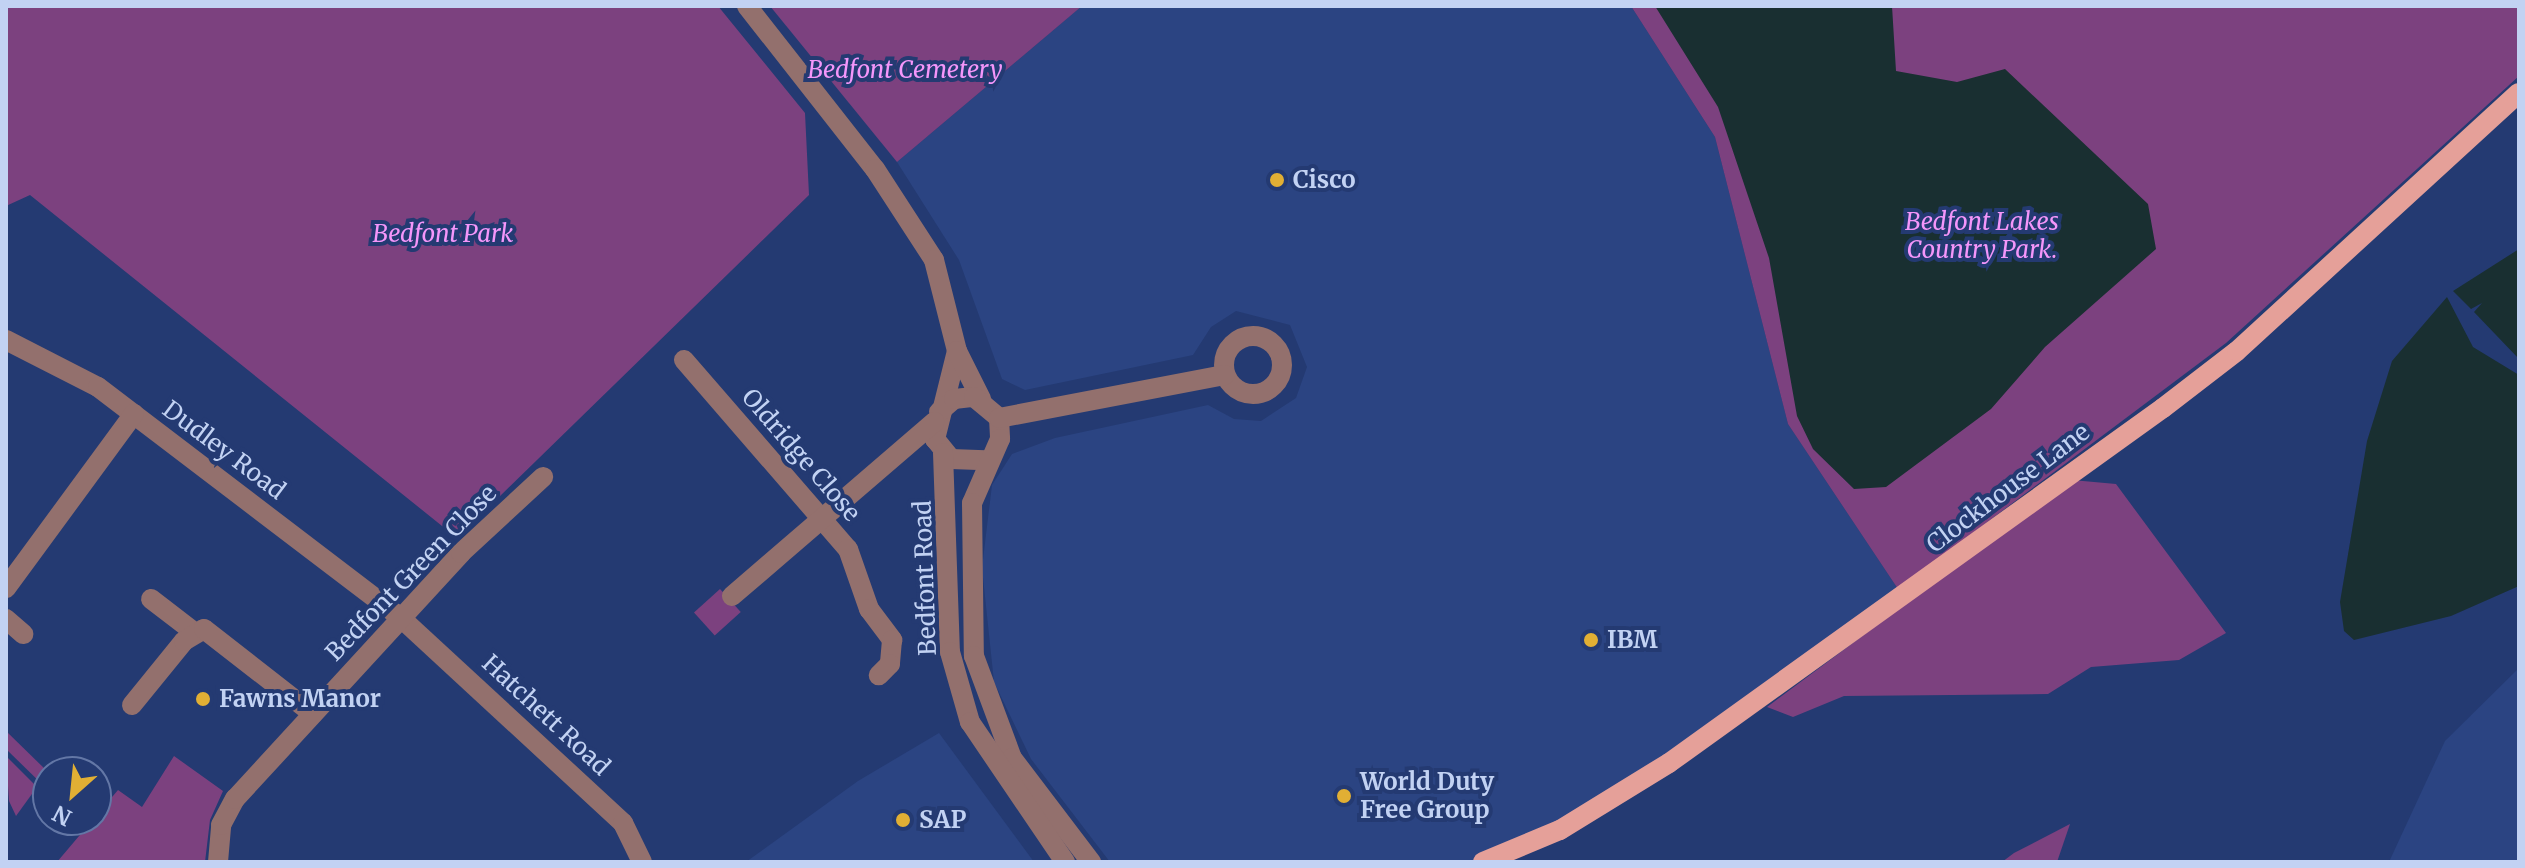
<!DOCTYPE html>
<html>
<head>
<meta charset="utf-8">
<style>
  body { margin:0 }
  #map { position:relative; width:2525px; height:868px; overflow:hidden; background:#243a72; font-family:Merriweather,serif }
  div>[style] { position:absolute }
  .built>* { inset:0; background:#2b4482 }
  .green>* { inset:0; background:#7c417f; transform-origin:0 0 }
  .water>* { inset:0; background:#192f31 }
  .minor>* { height:20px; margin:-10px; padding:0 10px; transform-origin:10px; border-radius:10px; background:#93706d }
  .minor>.ring { margin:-10px; padding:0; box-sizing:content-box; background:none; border:20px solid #93706d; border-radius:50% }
  .major>* { height:20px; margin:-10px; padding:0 10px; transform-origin:10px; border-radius:10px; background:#e5a099 }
  .dots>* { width:22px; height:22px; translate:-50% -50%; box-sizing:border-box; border:4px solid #243a72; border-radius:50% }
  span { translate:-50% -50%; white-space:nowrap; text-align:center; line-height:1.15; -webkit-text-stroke:8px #243a72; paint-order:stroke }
  .park-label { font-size:24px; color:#f496fa; font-style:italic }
  .poi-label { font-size:24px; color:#c2d2f3; font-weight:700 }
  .left { translate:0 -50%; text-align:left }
  .street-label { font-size:24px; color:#c2d2f3 }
  .frame { position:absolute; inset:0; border:8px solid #c2d2f3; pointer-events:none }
  .north { position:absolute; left:32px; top:756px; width:80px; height:80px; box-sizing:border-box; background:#243a72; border:2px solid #6377a6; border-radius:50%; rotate:207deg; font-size:22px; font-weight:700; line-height:32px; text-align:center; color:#c2d2f3 }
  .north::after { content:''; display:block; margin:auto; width:28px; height:36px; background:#e1af34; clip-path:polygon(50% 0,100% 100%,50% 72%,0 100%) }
</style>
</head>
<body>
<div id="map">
  <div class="built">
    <div style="clip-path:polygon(1082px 6px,1631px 6px,1715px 137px,1788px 424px,1898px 589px,1609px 812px,1505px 862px,1110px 862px,1031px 759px,994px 682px,982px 568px,992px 485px,1012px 454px,1055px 438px,1208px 405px,1234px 419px,1261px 421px,1296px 398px,1307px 367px,1290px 325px,1236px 311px,1211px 327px,1193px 355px,1025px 390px,1002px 379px,959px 260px,897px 162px)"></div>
    <div style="clip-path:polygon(2519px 668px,2519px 862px,2389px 862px,2445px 741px)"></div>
    <div style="clip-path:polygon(939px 733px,1034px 862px,746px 862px,858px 781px)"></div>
  </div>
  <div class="green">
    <div style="clip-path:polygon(6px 6px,718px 6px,805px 113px,809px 195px,457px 538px,30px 195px,6px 206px)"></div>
    <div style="clip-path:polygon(770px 6px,1082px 6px,897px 162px)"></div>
    <div style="clip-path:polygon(1631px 6px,2519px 6px,2519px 76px,2226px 343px,1898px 589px,1788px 424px,1715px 137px)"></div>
    <div style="clip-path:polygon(2072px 480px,2116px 484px,2226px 633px,2179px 660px,2091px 667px,2048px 694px,1844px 696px,1793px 717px,1767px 707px)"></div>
    <div style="left:720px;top:589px;width:31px;height:35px;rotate:48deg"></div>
    <div style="clip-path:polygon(6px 731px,48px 772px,48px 790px,6px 749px)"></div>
    <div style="clip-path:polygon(6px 756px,37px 787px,16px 816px,9px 801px)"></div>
    <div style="clip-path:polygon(174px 756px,223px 791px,210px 820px,205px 862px,57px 862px,118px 790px,142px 807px)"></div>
    <div style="clip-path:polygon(2070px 824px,2057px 862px,2002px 862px,2014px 853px)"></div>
  </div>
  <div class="water">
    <div style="clip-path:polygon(1655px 6px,1892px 6px,1896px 71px,1957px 82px,2005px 69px,2148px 204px,2156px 249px,2045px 347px,1991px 409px,1886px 487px,1854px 489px,1813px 449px,1797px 416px,1769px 258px,1718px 107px)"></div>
    <div style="clip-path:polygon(2519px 249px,2519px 359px,2474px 312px,2482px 303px,2471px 309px,2453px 291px)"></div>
    <div style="clip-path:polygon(2447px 297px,2473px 347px,2519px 375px,2519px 586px,2451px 616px,2354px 640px,2344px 631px,2340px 602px,2367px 441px,2392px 361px)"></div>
  </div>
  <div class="minor">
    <div style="left:747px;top:6px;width:207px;rotate:51.9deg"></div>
    <div style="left:875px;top:169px;width:108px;rotate:57deg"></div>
    <div style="left:934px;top:260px;width:94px;rotate:75.8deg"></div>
    <div style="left:957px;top:351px;width:91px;rotate:104deg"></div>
    <div style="left:935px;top:439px;width:26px;rotate:51deg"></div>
    <div style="left:951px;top:459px;width:34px;rotate:2deg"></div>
    <div class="ring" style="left:1224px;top:336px;width:38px;height:38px"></div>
    <div style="left:6px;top:340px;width:103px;rotate:27.1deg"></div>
    <div style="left:98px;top:387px;width:381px;rotate:37.3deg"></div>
    <div style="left:401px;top:618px;width:302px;rotate:42.7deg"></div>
    <div style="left:623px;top:823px;width:43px;rotate:64deg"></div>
    <div style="left:957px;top:351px;width:54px;rotate:63.4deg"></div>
    <div style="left:684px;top:360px;width:250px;rotate:49.1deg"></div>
    <div style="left:848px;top:549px;width:64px;rotate:70.7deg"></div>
    <div style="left:869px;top:609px;width:39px;rotate:53deg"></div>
    <div style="left:892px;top:640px;width:24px;rotate:95deg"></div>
    <div style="left:890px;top:664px;width:16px;rotate:135deg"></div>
    <div style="left:939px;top:412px;width:20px;rotate:-41deg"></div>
    <div style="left:954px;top:399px;width:20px;rotate:-6deg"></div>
    <div style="left:974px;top:397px;width:33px;rotate:40deg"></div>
    <div style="left:999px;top:418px;width:21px;rotate:87deg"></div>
    <div style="left:1000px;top:439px;width:70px;rotate:113.6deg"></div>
    <div style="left:972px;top:503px;width:153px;rotate:89.3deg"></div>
    <div style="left:974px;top:656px;width:109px;rotate:69.6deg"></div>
    <div style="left:1012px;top:758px;width:131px;rotate:52.8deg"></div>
    <div style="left:999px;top:418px;width:230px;rotate:-10.8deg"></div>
    <div style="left:943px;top:453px;width:199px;rotate:88deg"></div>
    <div style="left:950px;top:652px;width:73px;rotate:74.1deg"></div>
    <div style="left:970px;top:722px;width:169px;rotate:55.8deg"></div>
    <div style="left:6px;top:588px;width:216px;rotate:-53.7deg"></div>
    <div style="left:732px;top:596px;width:267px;rotate:-40.7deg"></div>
    <div style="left:151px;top:599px;width:54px;rotate:37.5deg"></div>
    <div style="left:6px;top:619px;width:23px;rotate:41deg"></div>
    <div style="left:132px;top:705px;width:82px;rotate:-50.9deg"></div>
    <div style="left:184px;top:641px;width:23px;rotate:-31deg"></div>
    <div style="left:204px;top:629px;width:138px;rotate:37.9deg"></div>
    <div style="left:218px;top:862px;width:37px;rotate:-85deg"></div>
    <div style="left:221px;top:825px;width:30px;rotate:-62deg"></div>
    <div style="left:235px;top:799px;width:334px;rotate:-47.4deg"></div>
    <div style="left:461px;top:553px;width:112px;rotate:-42.8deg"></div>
  </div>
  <div class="major">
    <div style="left:1483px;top:862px;width:83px;rotate:-22.6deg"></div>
    <div style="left:1560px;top:830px;width:128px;rotate:-31.6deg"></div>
    <div style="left:1669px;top:763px;width:608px;rotate:-35.7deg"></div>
    <div style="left:2163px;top:408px;width:93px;rotate:-37.6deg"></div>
    <div style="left:2237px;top:351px;width:382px;rotate:-42.5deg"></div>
  </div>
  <div class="dots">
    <div style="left:1277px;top:180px;background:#e1af34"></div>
    <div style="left:1591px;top:640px;background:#e1af34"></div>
    <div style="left:203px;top:699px;background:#e1af34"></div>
    <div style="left:1344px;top:796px;background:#e1af34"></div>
    <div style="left:903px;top:820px;background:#e1af34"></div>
  </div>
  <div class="park-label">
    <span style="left:905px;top:70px">Bedfont Cemetery</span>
    <span style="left:1982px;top:236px">Bedfont Lakes<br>Country Park.</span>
    <span style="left:443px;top:234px">Bedfont Park</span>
  </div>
  <div class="poi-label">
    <span class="left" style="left:1293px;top:180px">Cisco</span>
    <span class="left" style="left:1607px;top:640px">IBM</span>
    <span class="left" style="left:219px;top:699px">Fawns Manor</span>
    <span class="left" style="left:1360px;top:796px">World Duty<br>Free Group</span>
    <span class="left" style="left:919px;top:820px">SAP</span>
  </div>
  <div class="street-label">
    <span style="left:224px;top:450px;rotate:37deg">Dudley Road</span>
    <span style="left:801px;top:455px;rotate:49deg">Oldridge Close</span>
    <span style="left:2008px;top:488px;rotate:-37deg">Clockhouse Lane</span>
    <span style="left:411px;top:573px;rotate:-46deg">Bedfont Green Close</span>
    <span style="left:925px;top:578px;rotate:-92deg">Bedfont Road</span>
    <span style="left:546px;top:715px;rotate:43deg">Hatchett Road</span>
  </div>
  <div class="frame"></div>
  <div class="north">N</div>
</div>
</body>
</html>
